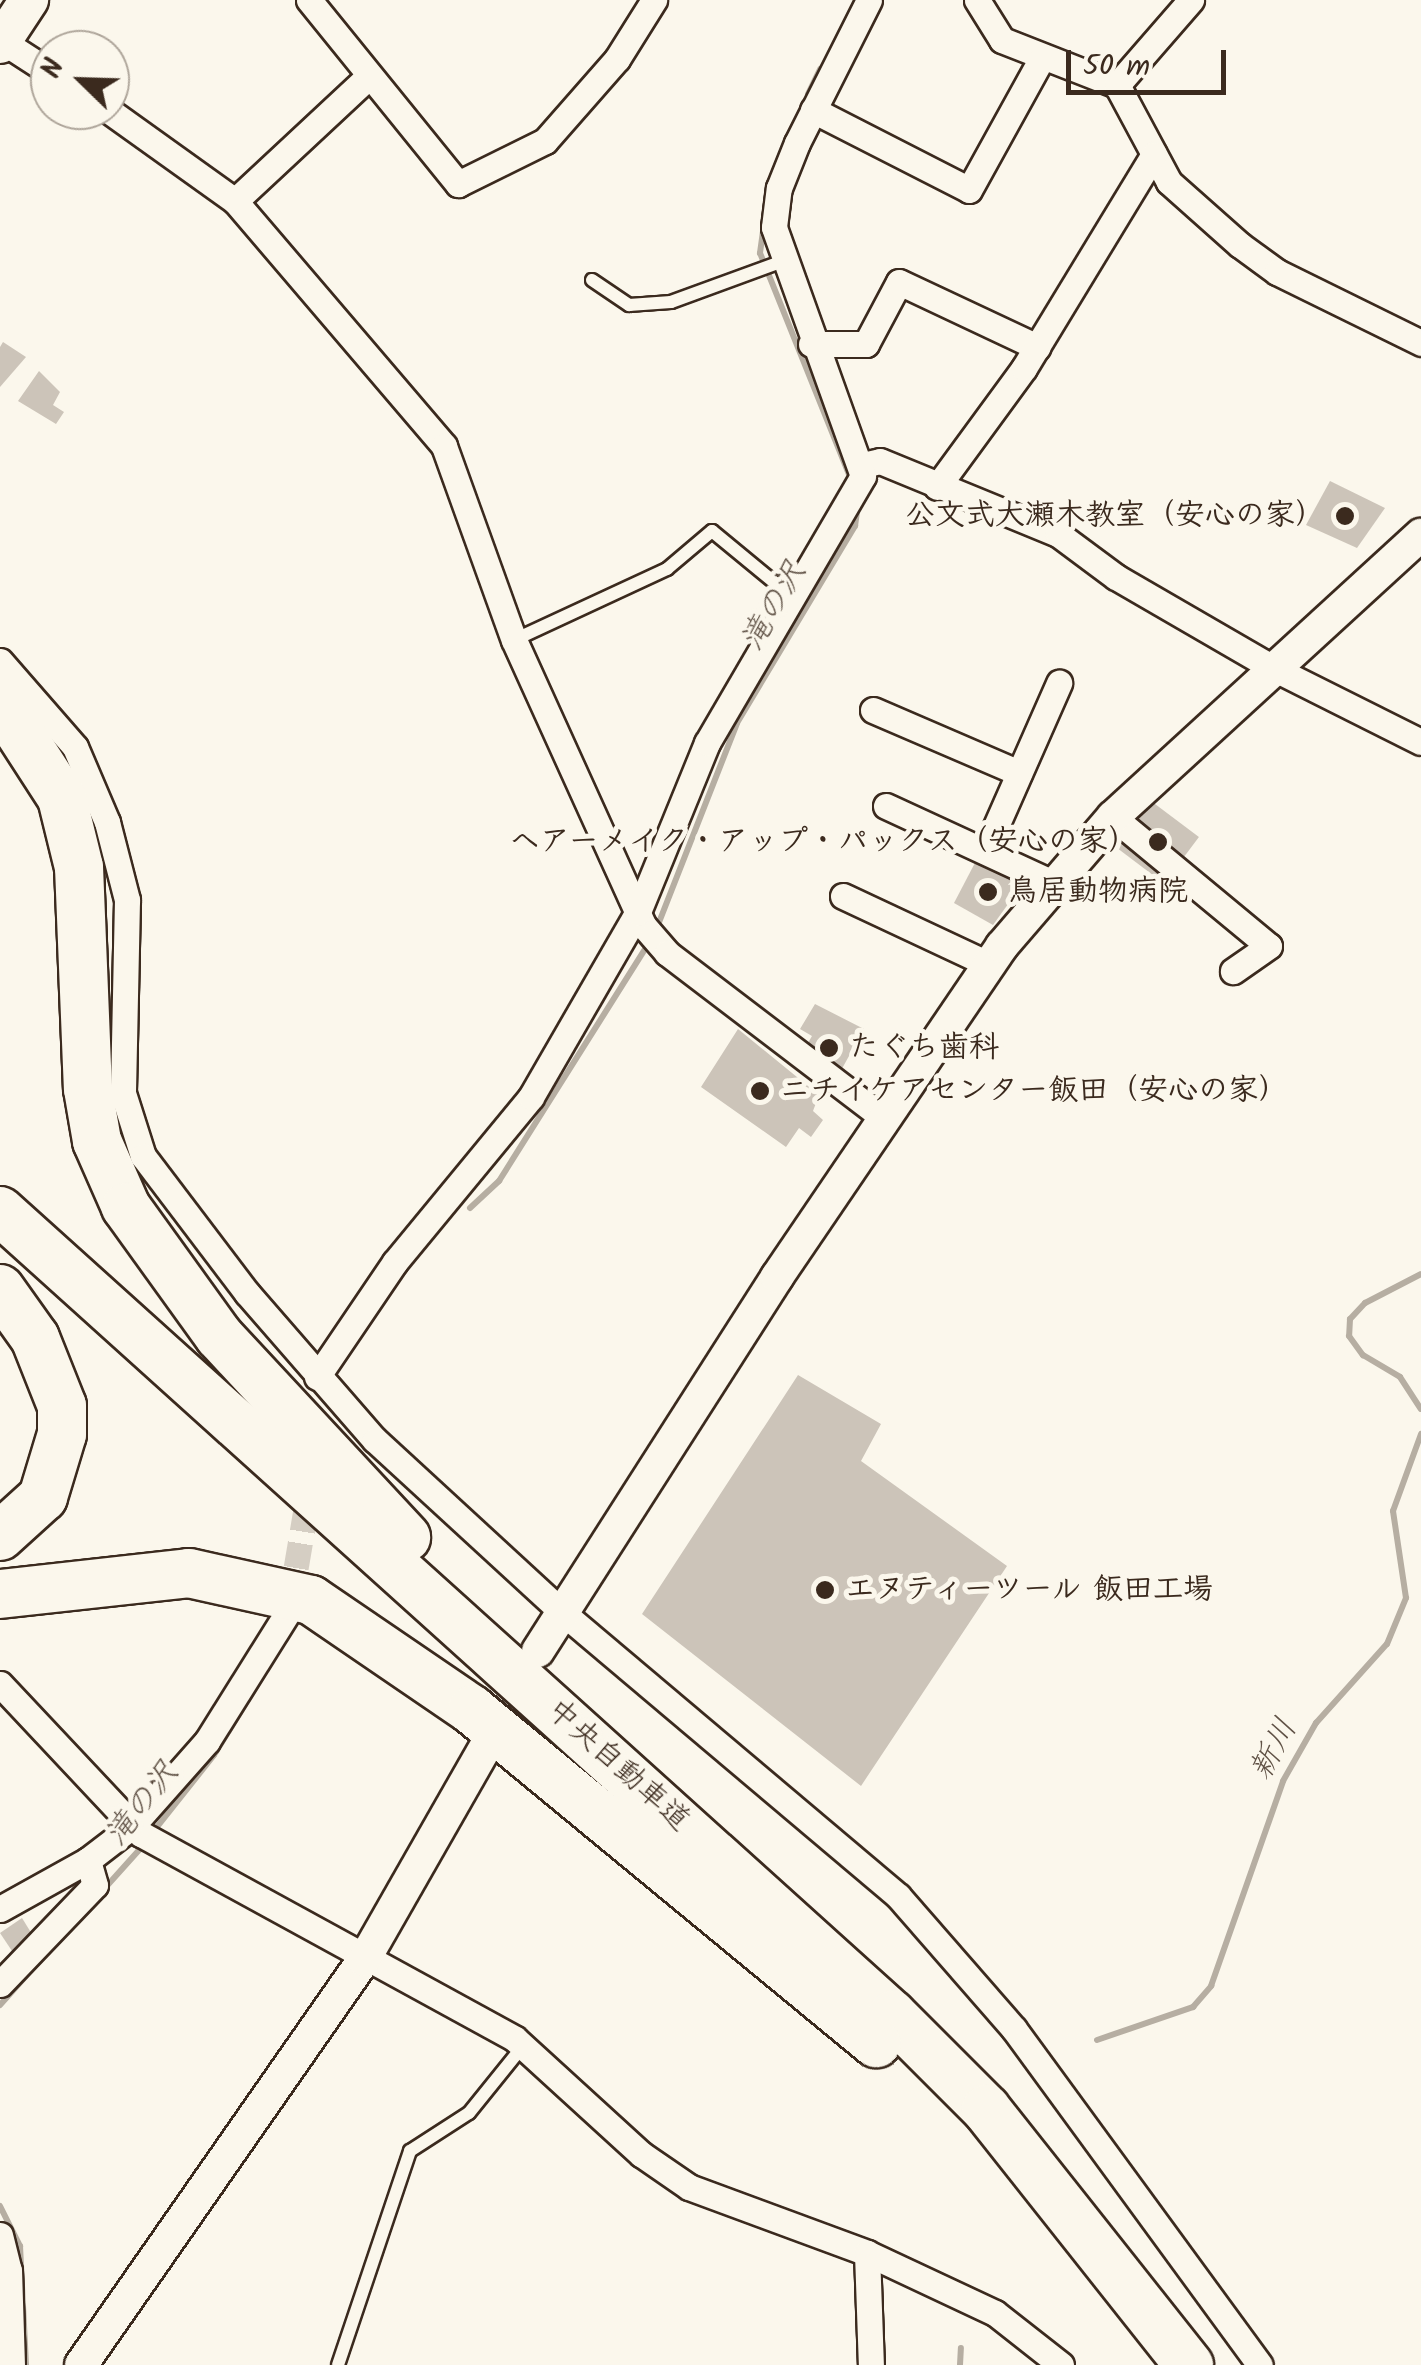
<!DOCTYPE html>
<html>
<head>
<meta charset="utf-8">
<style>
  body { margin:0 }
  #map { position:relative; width:1421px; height:2365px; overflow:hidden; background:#fbf7ec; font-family:Kalam,"Klee One",sans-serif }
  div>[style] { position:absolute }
  .stream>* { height:6px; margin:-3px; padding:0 3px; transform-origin:3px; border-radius:3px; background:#b6aea2 }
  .building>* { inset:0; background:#ccc4b9; transform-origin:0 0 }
  .minor-tunnel>* { height:25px; margin-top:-12.5px; transform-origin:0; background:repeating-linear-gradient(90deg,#d5cec3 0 25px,transparent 0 37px) }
  .roads { filter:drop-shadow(2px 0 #3b2a1e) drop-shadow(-2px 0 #3b2a1e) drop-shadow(0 2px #3b2a1e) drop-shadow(0 -2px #3b2a1e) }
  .service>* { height:12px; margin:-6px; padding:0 6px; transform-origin:6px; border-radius:6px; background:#fbf7ec }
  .minor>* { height:25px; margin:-12.5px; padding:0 12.5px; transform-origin:12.5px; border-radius:12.5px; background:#fbf7ec }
  .tertiary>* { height:32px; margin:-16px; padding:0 16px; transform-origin:16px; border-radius:16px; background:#fbf7ec }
  .secondary>* { height:38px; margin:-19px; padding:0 19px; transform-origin:19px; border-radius:19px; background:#fbf7ec }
  .motorway>* { height:48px; margin:-24px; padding:0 24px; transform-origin:24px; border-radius:24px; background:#fbf7ec }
  .dots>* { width:28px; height:28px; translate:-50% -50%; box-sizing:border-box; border:5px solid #fbf7ec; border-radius:50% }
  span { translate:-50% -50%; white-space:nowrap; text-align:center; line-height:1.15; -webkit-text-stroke:10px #fbf7ec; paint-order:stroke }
  .poi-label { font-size:30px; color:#3b2a1e; font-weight:700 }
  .right { translate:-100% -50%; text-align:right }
  .left { translate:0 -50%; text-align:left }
  .street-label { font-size:30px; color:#3b2a1e }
  .water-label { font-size:32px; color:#605246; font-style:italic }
  .north { position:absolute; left:30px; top:30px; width:100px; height:100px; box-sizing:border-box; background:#fbf7ec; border:2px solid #aea59a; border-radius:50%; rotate:293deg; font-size:28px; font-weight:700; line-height:40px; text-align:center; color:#3b2a1e }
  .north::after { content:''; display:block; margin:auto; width:35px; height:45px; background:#3b2a1e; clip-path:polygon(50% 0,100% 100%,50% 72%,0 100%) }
  .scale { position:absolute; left:1066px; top:50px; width:160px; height:45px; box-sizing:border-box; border:5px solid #3b2a1e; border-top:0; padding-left:12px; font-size:30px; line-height:35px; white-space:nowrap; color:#3b2a1e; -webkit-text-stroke:8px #fbf7ec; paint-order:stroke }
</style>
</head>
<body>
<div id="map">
  <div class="stream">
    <div style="left:808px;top:94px;width:28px;rotate:-64deg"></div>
    <div style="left:769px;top:188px;width:66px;rotate:97.9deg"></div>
    <div style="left:760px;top:253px;width:241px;rotate:68.1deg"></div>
    <div style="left:656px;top:930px;width:222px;rotate:-68.6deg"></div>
    <div style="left:737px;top:723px;width:230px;rotate:-59.1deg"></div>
    <div style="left:855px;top:526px;width:28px;rotate:-82deg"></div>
    <div style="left:470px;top:1208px;width:40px;rotate:-43deg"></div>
    <div style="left:499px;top:1181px;width:284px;rotate:-57.8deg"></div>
    <div style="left:1421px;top:1274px;width:63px;rotate:152.6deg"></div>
    <div style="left:1365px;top:1303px;width:22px;rotate:133deg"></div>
    <div style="left:1350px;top:1319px;width:17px;rotate:93deg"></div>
    <div style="left:1349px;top:1336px;width:24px;rotate:54deg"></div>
    <div style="left:1363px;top:1355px;width:43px;rotate:30.7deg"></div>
    <div style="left:1400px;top:1377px;width:38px;rotate:57deg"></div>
    <div style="left:153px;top:1832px;width:98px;rotate:-51.6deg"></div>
    <div style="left:214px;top:1755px;width:149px;rotate:-58.4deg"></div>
    <div style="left:0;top:2005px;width:219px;rotate:-48.1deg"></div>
    <div style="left:1097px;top:2040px;width:102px;rotate:-19deg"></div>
    <div style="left:1193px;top:2007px;width:28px;rotate:-49deg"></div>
    <div style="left:1211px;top:1986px;width:217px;rotate:-70.6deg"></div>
    <div style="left:1283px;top:1781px;width:67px;rotate:-60.4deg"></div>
    <div style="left:1316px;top:1723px;width:106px;rotate:-48.1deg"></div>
    <div style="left:1387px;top:1644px;width:50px;rotate:-67.6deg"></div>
    <div style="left:1406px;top:1598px;width:88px;rotate:-98.5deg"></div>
    <div style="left:1393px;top:1511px;width:82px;rotate:-70deg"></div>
    <div style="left:0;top:2206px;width:45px;rotate:63.4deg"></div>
    <div style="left:20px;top:2246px;width:119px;rotate:87.1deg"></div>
    <div style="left:960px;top:2365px;width:17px;rotate:-87deg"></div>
  </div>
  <div class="building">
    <div style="clip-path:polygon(3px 342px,26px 357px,0 387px,0 347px)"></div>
    <div style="clip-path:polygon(39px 371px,60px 392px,53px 405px,64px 412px,56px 424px,18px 401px)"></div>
    <div style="clip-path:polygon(1330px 481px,1385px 508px,1357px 548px,1306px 525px)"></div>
    <div style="left:1151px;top:801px;width:60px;height:58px;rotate:37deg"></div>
    <div style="clip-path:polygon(977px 859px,1024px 882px,993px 925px,954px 903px)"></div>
    <div style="clip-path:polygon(815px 1004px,864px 1029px,834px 1083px,798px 1060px,812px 1036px,800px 1029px)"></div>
    <div style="clip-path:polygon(738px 1029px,819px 1095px,813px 1111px,823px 1120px,811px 1137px,799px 1128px,786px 1147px,701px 1087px)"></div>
    <div style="clip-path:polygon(798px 1375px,881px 1424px,861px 1461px,1007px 1566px,861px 1786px,642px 1614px)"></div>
    <div style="clip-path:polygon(22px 1918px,35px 1939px,16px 1957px,0 1933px)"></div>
  </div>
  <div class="minor-tunnel">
    <div style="left:290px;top:1604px;width:120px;rotate:-80.4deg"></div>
  </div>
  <div class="roads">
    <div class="service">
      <div style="left:592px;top:280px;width:45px;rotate:34deg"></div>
      <div style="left:629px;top:305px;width:42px;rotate:-4.1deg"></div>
      <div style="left:671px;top:302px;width:119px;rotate:-20.1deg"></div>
      <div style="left:514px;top:640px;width:169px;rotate:-24.9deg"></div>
      <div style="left:667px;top:569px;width:59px;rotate:-40.2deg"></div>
      <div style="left:712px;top:531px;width:104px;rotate:39.5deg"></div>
      <div style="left:338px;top:2365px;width:226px;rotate:-71.4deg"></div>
      <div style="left:410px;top:2151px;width:70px;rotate:-32.8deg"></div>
      <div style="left:469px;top:2113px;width:86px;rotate:-51.1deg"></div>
    </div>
    <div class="minor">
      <div style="left:309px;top:0;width:237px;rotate:51deg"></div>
      <div style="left:458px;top:184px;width:97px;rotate:-26.3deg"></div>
      <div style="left:545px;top:141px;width:109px;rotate:-48.7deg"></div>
      <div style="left:617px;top:59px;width:70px;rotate:-57.9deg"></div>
      <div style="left:977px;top:0;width:47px;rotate:58deg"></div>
      <div style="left:1002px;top:40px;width:123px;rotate:21.4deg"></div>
      <div style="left:1117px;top:85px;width:110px;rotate:61.8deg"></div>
      <div style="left:1169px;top:182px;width:95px;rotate:41.6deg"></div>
      <div style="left:1240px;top:245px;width:46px;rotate:36.1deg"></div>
      <div style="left:1277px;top:272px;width:161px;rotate:26.2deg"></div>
      <div style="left:2px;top:41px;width:57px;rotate:32.9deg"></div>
      <div style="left:1117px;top:85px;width:113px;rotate:-49deg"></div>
      <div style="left:108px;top:110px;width:156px;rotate:35.6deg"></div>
      <div style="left:235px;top:201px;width:322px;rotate:49.5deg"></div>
      <div style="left:444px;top:446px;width:206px;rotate:70.2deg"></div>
      <div style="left:514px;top:640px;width:313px;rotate:65.6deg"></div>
      <div style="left:643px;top:925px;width:37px;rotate:49deg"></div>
      <div style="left:667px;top:953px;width:274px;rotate:37.3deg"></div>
      <div style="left:813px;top:110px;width:175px;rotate:27.1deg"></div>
      <div style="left:969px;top:190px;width:151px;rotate:-61.1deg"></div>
      <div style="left:235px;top:201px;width:180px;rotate:-43deg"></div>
      <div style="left:811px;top:344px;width:55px"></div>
      <div style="left:866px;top:344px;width:70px;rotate:-62deg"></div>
      <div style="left:899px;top:282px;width:153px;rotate:25.2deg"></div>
      <div style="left:863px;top:465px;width:17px;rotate:-13deg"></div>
      <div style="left:880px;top:461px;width:192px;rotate:22.3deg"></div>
      <div style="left:1058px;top:534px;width:72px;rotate:36.6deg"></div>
      <div style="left:1116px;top:577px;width:181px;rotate:30.1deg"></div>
      <div style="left:1273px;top:668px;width:165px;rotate:26.6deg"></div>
      <div style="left:937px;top:487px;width:147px;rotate:-53.8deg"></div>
      <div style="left:1024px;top:368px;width:250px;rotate:-58.7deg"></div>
      <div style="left:0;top:661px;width:114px;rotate:48.9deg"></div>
      <div style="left:75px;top:747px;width:82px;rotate:66.9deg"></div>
      <div style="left:107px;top:822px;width:81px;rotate:75.6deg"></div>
      <div style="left:127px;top:900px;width:193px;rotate:91.2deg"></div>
      <div style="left:123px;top:1093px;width:66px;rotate:72.4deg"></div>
      <div style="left:143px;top:1156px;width:172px;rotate:52.8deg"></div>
      <div style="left:247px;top:1293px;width:195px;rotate:49deg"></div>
      <div style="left:375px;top:1440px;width:254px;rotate:42.6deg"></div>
      <div style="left:562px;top:1612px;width:440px;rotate:40.2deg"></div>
      <div style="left:898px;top:1896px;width:176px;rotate:48.9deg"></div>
      <div style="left:1014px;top:2029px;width:416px;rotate:53.8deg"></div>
      <div style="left:873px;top:710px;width:159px;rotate:23.3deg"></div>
      <div style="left:886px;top:806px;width:184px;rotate:24.8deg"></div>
      <div style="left:1113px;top:817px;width:202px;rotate:39.6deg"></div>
      <div style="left:1269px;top:946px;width:44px;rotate:145.2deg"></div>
      <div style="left:985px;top:851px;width:184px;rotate:-66.2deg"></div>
      <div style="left:843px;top:896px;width:162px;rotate:25.1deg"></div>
      <div style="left:317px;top:1377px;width:139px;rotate:-55.9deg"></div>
      <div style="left:395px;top:1262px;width:214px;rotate:-50.5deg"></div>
      <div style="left:531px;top:1097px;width:214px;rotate:-60deg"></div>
      <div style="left:638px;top:912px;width:183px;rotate:-67.8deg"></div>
      <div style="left:707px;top:743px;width:309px;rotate:-59.7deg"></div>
      <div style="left:863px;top:476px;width:264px;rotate:-109.7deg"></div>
      <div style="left:774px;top:227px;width:39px;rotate:-83deg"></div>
      <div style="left:779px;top:188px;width:48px;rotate:-68.2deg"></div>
      <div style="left:797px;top:143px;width:160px;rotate:-63.3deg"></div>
      <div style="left:0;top:1684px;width:206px;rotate:46.8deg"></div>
      <div style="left:141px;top:1834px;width:426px;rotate:28.7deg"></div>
      <div style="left:515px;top:2039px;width:171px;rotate:42.4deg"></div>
      <div style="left:641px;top:2154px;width:58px;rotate:34.5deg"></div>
      <div style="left:689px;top:2187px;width:190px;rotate:20.3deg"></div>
      <div style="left:867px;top:2253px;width:141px;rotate:25.1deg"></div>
      <div style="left:995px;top:2313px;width:84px;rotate:38.2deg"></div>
      <div style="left:0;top:1909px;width:101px;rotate:-29.1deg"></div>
      <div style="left:88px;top:1860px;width:54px;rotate:-37.5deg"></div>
      <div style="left:131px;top:1827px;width:115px;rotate:-48.5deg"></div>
      <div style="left:207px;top:1741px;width:152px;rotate:-57.9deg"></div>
      <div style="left:0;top:1984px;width:137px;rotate:-46.2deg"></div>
      <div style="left:95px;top:1885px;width:26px;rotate:-106deg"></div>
      <div style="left:0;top:2235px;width:36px;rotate:76deg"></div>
      <div style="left:9px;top:2270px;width:95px;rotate:88.2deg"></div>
      <div style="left:867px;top:2253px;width:112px;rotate:88deg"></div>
    </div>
    <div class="tertiary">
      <div style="left:538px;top:1651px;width:444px;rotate:-57.4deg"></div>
      <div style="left:777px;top:1277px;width:400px;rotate:-55.8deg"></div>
      <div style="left:1002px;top:946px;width:170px;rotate:-49.3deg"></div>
      <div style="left:1113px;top:817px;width:418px;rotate:-42.5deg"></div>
      <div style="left:81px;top:2365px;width:494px;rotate:-55.1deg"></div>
      <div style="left:364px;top:1960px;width:249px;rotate:-60.3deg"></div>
    </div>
    <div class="secondary">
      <div style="left:0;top:44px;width:53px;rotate:-56.6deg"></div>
    </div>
    <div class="motorway">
      <div style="left:0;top:702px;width:114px;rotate:57.1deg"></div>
      <div style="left:62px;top:798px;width:71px;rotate:76.2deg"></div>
      <div style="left:79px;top:867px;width:222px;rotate:87.7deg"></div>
      <div style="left:88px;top:1089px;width:53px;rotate:80.2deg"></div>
      <div style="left:97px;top:1141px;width:72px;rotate:66.3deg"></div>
      <div style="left:126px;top:1207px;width:159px;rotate:54.2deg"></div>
      <div style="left:219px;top:1336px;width:275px;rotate:47.1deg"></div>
      <div style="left:0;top:1211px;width:1201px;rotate:42.03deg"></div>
      <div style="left:892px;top:2015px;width:133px;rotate:45deg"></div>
      <div style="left:986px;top:2109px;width:327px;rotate:51.6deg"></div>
      <div style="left:0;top:1289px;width:60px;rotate:54.5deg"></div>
      <div style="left:35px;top:1338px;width:73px;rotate:68.3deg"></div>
      <div style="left:62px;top:1406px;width:28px;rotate:90deg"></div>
      <div style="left:62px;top:1434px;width:66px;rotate:106.8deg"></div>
      <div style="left:43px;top:1497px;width:58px;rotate:137.8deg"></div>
      <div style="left:0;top:1594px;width:190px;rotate:-6.3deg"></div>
      <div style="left:189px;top:1573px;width:125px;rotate:12.5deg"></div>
      <div style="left:311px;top:1600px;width:195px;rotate:34.3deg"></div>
      <div style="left:472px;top:1710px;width:524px;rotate:39.5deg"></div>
    </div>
  </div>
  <div class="dots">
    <div style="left:1345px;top:516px;background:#3b2a1e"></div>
    <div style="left:1158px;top:842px;background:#3b2a1e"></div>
    <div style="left:988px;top:892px;background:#3b2a1e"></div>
    <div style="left:829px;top:1048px;background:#3b2a1e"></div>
    <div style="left:760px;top:1091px;background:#3b2a1e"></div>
    <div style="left:825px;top:1590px;background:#3b2a1e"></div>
  </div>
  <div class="poi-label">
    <span class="right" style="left:1325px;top:516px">公文式大瀬木教室（安心の家）</span>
    <span class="right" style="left:1138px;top:842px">ヘアーメイク・アップ・パックス（安心の家）</span>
    <span class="left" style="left:1008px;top:892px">鳥居動物病院</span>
    <span class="left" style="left:849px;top:1048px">たぐち歯科</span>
    <span class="left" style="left:780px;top:1091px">ニチイケアセンター飯田（安心の家）</span>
    <span class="left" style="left:845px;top:1590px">エヌティーツール 飯田工場</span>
  </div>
  <div class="street-label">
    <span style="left:618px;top:1766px;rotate:42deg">中央自動車道</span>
  </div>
  <div class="water-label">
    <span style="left:775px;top:607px;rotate:-60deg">滝の沢</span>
    <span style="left:1275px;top:1750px;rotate:-62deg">新川</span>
    <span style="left:143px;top:1805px;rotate:-52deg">滝の沢</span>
  </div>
  <div class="north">N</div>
  <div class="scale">50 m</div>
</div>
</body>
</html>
